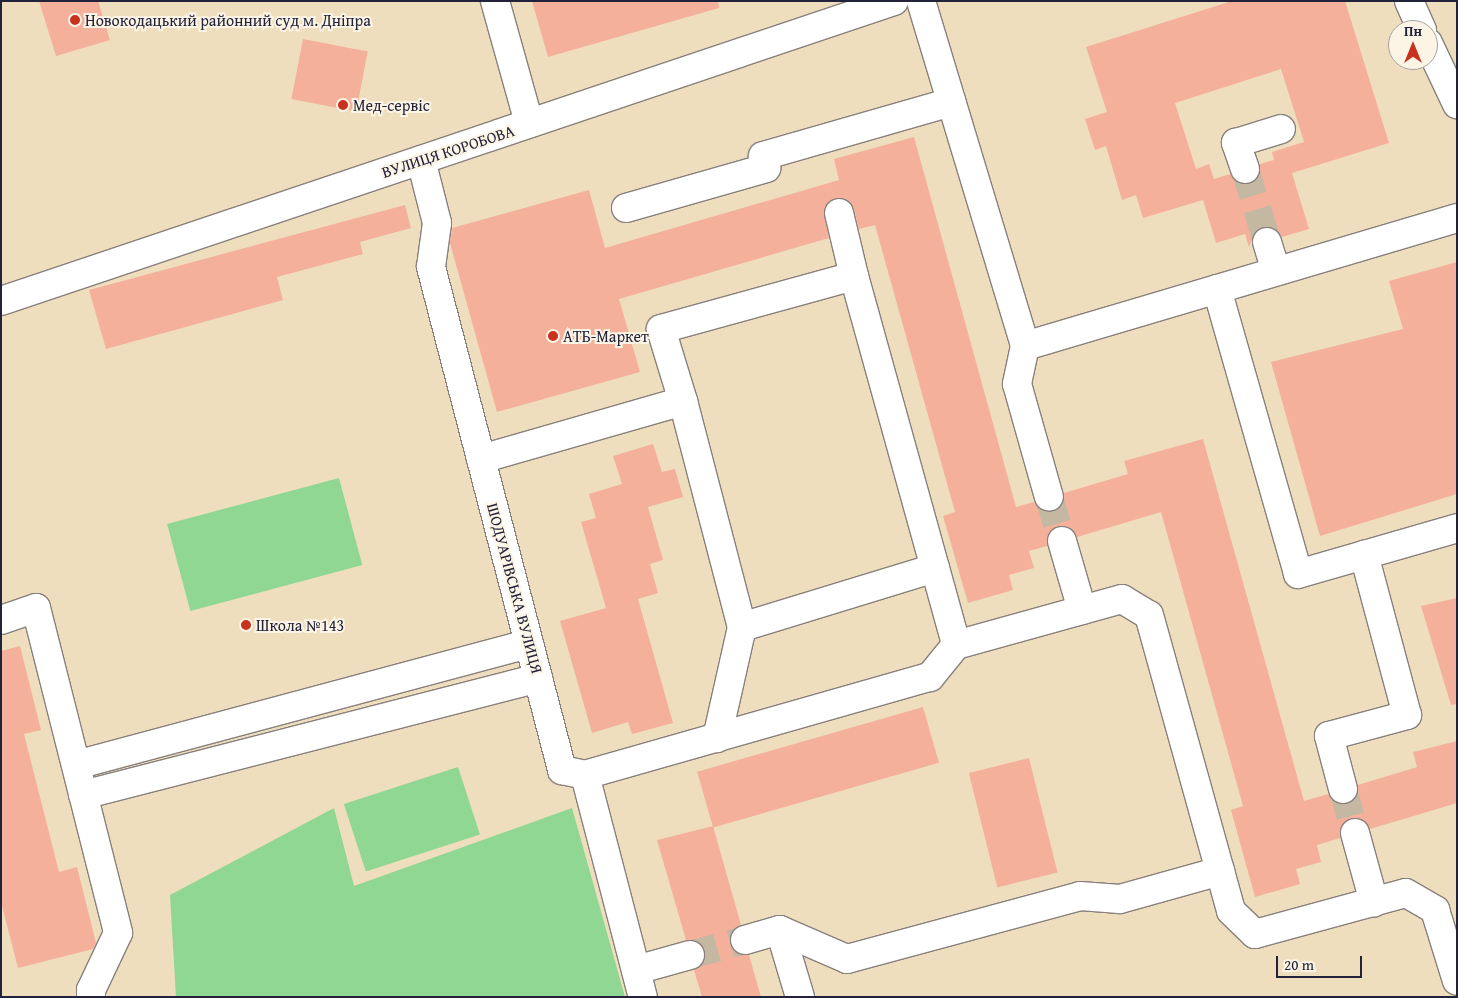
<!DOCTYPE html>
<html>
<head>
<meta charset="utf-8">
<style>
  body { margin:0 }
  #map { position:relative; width:1458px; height:998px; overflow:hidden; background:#eedebd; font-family:"Gentium Book Plus",serif }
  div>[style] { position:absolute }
  .green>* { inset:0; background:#8fd792; transform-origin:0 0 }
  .building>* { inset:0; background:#f4b09a; transform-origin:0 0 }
  .minor-tunnel>* { height:28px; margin-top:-14px; transform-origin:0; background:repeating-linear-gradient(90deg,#c5b8a3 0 28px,transparent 0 42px) }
  .roads { filter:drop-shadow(1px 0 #88807c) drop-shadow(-1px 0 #88807c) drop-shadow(0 1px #88807c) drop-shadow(0 -1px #88807c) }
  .minor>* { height:28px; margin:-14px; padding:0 14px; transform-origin:14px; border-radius:14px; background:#fff }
  .dots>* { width:14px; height:14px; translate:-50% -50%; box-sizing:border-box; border:2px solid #fcf5e5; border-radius:50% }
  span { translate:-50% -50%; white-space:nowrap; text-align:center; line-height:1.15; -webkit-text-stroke:4px #fcf5e5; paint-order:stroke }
  .poi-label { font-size:16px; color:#22223b }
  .left { translate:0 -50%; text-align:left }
  .street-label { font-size:16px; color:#22223b }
  .frame { position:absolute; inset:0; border:2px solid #22223b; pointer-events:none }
  .north { position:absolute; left:1388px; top:20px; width:50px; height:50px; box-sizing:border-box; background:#fcf5e5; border:1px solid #a5a1a1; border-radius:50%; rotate:0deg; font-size:14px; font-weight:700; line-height:20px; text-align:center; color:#22223b }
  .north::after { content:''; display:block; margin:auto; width:18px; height:22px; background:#c8321e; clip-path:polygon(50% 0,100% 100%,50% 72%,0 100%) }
  .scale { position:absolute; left:1276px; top:956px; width:86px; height:22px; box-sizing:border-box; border:2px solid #22223b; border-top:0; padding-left:6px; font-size:15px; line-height:18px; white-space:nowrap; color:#22223b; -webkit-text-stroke:4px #fcf5e5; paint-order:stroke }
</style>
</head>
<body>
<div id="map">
  <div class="green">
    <div style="left:339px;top:478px;width:90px;height:178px;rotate:75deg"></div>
    <div style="left:458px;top:767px;width:71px;height:120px;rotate:72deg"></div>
    <div style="clip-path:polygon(334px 808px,354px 886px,572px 808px,625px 997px,176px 997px,170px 895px)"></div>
  </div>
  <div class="building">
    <div style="clip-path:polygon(39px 1px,98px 1px,110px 40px,56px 56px)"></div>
    <div style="clip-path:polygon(532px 1px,718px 1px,719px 8px,548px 57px)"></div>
    <div style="clip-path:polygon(evenodd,1232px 1px,1345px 1px,1389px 143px,1292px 173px,1309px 229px,1282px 237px,1271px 227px,1262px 227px,1255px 232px,1249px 247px,1245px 234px,1216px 243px,1203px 200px,1143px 218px,1136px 195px,1122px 200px,1106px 146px,1095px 150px,1085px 119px,1107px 112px,1086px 47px,1232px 1px,1281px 69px,1304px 142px,1272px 152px,1274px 160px,1260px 164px,1257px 179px,1250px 184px,1235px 181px,1230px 174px,1214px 179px,1209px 164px,1196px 169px,1175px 103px,1281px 69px)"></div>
    <div style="left:303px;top:39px;width:66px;height:61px;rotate:11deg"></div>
    <div style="clip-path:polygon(914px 137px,1016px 507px,1034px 502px,1045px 512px,1054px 512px,1064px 501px,1064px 493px,1128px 474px,1124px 461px,1203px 439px,1304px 801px,1328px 794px,1338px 804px,1347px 804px,1358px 794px,1358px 785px,1417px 767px,1413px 752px,1457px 741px,1457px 803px,1370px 829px,1359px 818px,1350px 818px,1340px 829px,1340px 838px,1317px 845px,1321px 862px,1296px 869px,1300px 884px,1255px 897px,1231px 810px,1243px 806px,1161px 512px,1077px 537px,1066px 526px,1057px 526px,1047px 537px,1047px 546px,1029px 551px,1034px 568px,1009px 575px,1013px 590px,968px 603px,943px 516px,955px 512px,875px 225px,859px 229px,854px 209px,844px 198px,835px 198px,824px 208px,829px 238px,619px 299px,640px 372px,497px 412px,450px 243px,452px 228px,589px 190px,605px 248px,839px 180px,834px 159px)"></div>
    <div style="clip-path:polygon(405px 205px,411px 228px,360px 242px,363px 254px,277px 277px,283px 300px,106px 349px,89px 290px)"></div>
    <div style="clip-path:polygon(1457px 262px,1457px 494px,1320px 536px,1271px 362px,1403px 329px,1389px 281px)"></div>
    <div style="clip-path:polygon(653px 444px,662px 472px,675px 469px,683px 497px,648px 507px,663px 560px,650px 564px,658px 593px,638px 599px,673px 723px,632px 734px,628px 722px,592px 733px,560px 621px,606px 608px,581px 522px,596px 518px,589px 494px,622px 484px,613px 456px)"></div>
    <div style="clip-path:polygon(1457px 598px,1457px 704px,1451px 705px,1421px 606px)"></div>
    <div style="clip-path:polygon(20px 646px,41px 730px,24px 734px,59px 872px,77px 867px,96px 943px,93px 949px,18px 968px,1px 902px,1px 651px)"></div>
    <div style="left:923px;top:707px;width:58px;height:235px;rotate:74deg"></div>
    <div style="left:1029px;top:758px;width:118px;height:62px;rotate:76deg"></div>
    <div style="clip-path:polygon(713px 826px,741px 925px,733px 930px,730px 944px,735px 952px,749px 955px,761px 997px,702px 997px,694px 970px,705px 959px,705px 950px,694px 940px,686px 940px,657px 840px)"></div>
  </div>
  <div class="minor-tunnel">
    <div style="left:1245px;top:169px;width:76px;rotate:73.2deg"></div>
    <div style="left:1049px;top:497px;width:46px;rotate:73.5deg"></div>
    <div style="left:1343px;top:789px;width:46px;rotate:74.7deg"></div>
    <div style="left:690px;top:955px;width:57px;rotate:-15.3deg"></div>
  </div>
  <div class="roads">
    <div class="minor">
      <div style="left:495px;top:1px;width:127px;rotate:74.4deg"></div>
      <div style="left:921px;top:1px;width:360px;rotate:73.2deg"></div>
      <div style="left:1025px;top:346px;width:451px;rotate:-16.5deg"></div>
      <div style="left:1409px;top:1px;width:32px;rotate:66deg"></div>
      <div style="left:1428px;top:43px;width:68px;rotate:64.6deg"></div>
      <div style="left:421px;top:160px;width:65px;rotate:75.7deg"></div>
      <div style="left:437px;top:223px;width:44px;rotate:97.8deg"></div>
      <div style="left:431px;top:267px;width:520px;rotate:75.4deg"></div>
      <div style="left:562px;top:770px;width:24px;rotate:12deg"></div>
      <div style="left:585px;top:775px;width:229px;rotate:75.4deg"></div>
      <div style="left:1245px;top:169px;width:28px;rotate:-109deg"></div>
      <div style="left:1236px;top:143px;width:47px;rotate:-17.3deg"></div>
      <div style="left:626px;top:208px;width:146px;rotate:-15.9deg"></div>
      <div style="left:766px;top:168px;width:12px;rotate:-104deg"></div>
      <div style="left:763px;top:156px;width:196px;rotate:-16deg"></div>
      <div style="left:839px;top:213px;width:65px;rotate:76.6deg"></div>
      <div style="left:1267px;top:242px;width:30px;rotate:73deg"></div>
      <div style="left:1217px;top:289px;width:296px;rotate:74.1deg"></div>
      <div style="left:1298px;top:574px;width:166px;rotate:-16.1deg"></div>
      <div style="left:1px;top:301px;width:942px;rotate:-18.57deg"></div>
      <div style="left:1025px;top:346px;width:39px;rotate:102deg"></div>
      <div style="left:1017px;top:384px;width:117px;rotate:74.2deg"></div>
      <div style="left:683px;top:401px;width:234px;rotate:75.4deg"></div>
      <div style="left:742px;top:627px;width:114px;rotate:102.7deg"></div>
      <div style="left:481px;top:459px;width:210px;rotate:-16deg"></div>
      <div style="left:683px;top:401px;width:75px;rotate:-107deg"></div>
      <div style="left:661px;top:329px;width:200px;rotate:-15.4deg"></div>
      <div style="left:854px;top:276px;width:383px;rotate:74.5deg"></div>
      <div style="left:956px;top:645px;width:172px;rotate:-15.5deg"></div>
      <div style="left:1122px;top:599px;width:31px;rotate:31deg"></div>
      <div style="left:1149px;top:615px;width:307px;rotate:74.5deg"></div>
      <div style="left:1231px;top:911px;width:33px;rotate:44deg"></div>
      <div style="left:1255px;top:934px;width:156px;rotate:-15.2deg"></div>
      <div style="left:1406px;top:893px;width:34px;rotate:30deg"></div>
      <div style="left:1435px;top:910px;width:74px;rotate:72.8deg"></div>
      <div style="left:1062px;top:541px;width:72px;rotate:73.8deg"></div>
      <div style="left:1px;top:620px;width:37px;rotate:-19deg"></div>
      <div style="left:36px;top:608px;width:335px;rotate:75.8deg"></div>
      <div style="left:118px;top:933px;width:63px;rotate:115.3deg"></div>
      <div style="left:91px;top:990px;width:7px;rotate:90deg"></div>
      <div style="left:742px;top:627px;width:202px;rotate:-17deg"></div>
      <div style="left:76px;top:765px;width:469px;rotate:-15deg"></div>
      <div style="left:585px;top:775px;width:359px;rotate:-15.9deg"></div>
      <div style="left:930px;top:677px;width:41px;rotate:-50.9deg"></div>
      <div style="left:1343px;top:789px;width:55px;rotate:-104.8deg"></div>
      <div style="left:1329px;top:736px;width:81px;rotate:-15.1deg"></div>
      <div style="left:1407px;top:715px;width:166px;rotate:-105deg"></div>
      <div style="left:83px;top:795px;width:470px;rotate:-14.4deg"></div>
      <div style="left:1355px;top:833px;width:72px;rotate:74.6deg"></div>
      <div style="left:780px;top:930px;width:70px;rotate:73.4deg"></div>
      <div style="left:745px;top:940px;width:36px;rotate:-16deg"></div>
      <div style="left:780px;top:930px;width:73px;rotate:23.4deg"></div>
      <div style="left:847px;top:959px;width:241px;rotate:-15.1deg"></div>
      <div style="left:1080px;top:896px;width:40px;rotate:4.3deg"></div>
      <div style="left:1120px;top:899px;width:104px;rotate:-15.6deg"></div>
      <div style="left:636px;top:970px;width:56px;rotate:-15.5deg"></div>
    </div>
  </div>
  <div class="dots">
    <div style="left:75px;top:20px;background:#c8321e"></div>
    <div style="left:343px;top:105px;background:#c8321e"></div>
    <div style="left:553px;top:336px;background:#c8321e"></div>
    <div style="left:246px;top:625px;background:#c8321e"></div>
  </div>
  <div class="poi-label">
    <span class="left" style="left:85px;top:20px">Новокодацький районний суд м. Дніпра</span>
    <span class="left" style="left:353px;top:105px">Мед-сервіс</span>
    <span class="left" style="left:563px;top:336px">АТБ-Маркет</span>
    <span class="left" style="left:256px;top:625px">Школа №143</span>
  </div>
  <div class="street-label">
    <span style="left:448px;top:151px;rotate:-18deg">ВУЛИЦЯ КОРОБОВА</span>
    <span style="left:515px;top:588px;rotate:75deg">ШОДУАРІВСЬКА ВУЛИЦЯ</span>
  </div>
  <div class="frame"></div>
  <div class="north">Пн</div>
  <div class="scale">20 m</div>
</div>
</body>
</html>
